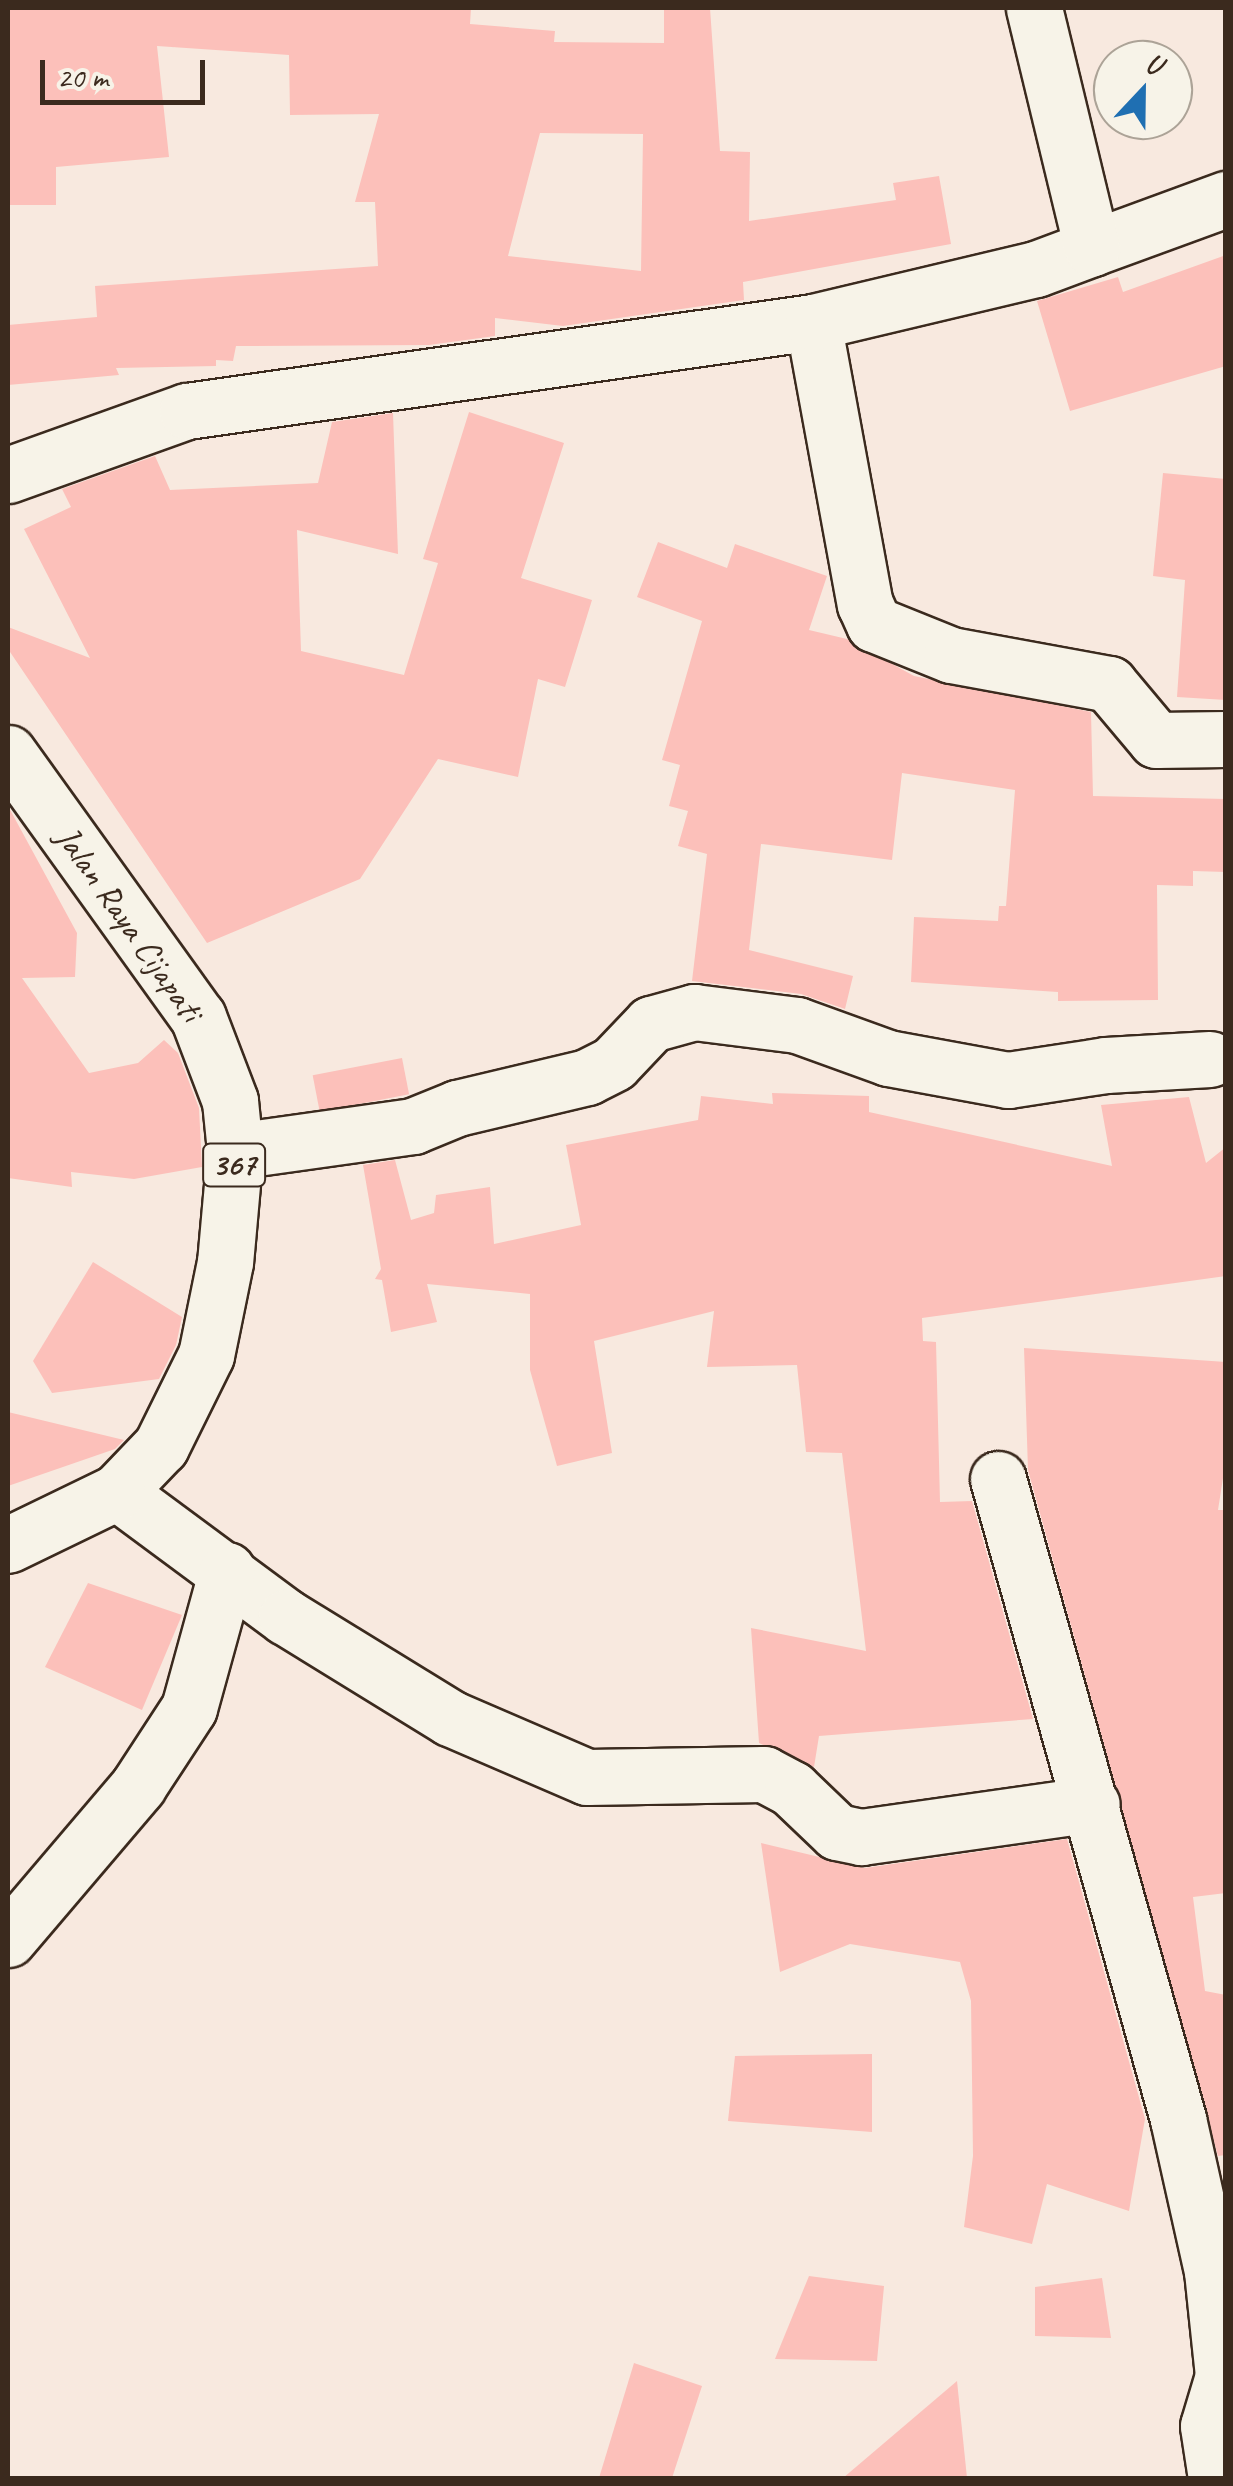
<!DOCTYPE html>
<html>
<head>
<meta charset="utf-8">
<style>
  body { margin:0 }
  #map { position:relative; width:1233px; height:2486px; overflow:hidden; background:#f8e9df; font-family:Caveat,sans-serif }
  div>[style] { position:absolute }
  .building>* { inset:0; background:#fcc0ba; transform-origin:0 0 }
  .roads { filter:drop-shadow(2px 0 #3b2a1e) drop-shadow(-2px 0 #3b2a1e) drop-shadow(0 2px #3b2a1e) drop-shadow(0 -2px #3b2a1e) }
  .minor>* { height:55px; margin:-27.5px; padding:0 27.5px; transform-origin:27.5px; border-radius:27.5px; background:#f7f3e8 }
  .major>* { height:55px; margin:-27.5px; padding:0 27.5px; transform-origin:27.5px; border-radius:27.5px; background:#f7f3e8 }
  span { translate:-50% -50%; white-space:nowrap; text-align:center; line-height:1.15; -webkit-text-stroke:8px #f7f3e8; paint-order:stroke }
  .shield-label span { padding:2px 8px; background:#f7f3e8; border:2px solid; border-radius:8px; -webkit-text-stroke-width:0 }
  .shield-label { font-size:32px; color:#3b2a1e; font-weight:700 }
  .street-label { font-size:35px; color:#3b2a1e }
  .frame { position:absolute; inset:0; border:10px solid #3b2a1e; pointer-events:none }
  .north { position:absolute; left:1093px; top:40px; width:100px; height:100px; box-sizing:border-box; background:#f7f3e8; border:2px solid #aca397; border-radius:50%; rotate:22deg; font-size:28px; font-weight:700; line-height:40px; text-align:center; color:#3b2a1e }
  .north::after { content:''; display:block; margin:auto; width:35px; height:45px; background:#1f6fb2; clip-path:polygon(50% 0,100% 100%,50% 72%,0 100%) }
  .scale { position:absolute; left:40px; top:60px; width:165px; height:45px; box-sizing:border-box; border:5px solid #3b2a1e; border-top:0; padding-left:12px; font-size:30px; line-height:35px; white-space:nowrap; color:#3b2a1e; -webkit-text-stroke:8px #f7f3e8; paint-order:stroke }
</style>
</head>
<body>
<div id="map">
  <div class="building">
    <div style="clip-path:polygon(evenodd,8px 8px,471px 8px,470px 24px,555px 31px,554px 42px,664px 43px,664px 8px,710px 8px,720px 151px,750px 152px,749px 221px,896px 200px,893px 183px,939px 176px,951px 244px,743px 282px,744px 300px,563px 326px,495px 318px,495px 336px,429px 345px,236px 346px,233px 361px,216px 360px,216px 366px,116px 368px,119px 375px,8px 385px,8px 325px,97px 317px,95px 286px,378px 266px,375px 202px,355px 202px,379px 114px,290px 115px,289px 55px,157px 46px,169px 157px,56px 167px,56px 205px,8px 205px,8px 8px,540px 133px,643px 134px,641px 271px,508px 256px,540px 133px)"></div>
    <div style="clip-path:polygon(1226px 255px,1226px 366px,1070px 411px,1037px 301px,1118px 277px,1123px 292px)"></div>
    <div style="clip-path:polygon(469px 412px,564px 443px,521px 578px,592px 600px,565px 687px,538px 679px,518px 777px,438px 759px,360px 879px,207px 943px,8px 649px,8px 627px,90px 658px,24px 529px,71px 507px,62px 489px,155px 456px,170px 490px,318px 483px,332px 422px,393px 413px,398px 554px,297px 530px,301px 651px,404px 675px,438px 563px,423px 559px)"></div>
    <div style="clip-path:polygon(1163px 473px,1226px 479px,1226px 700px,1177px 697px,1185px 580px,1153px 576px)"></div>
    <div style="clip-path:polygon(658px 542px,727px 568px,735px 544px,827px 576px,809px 630px,847px 639px,914px 676px,1091px 712px,1093px 796px,1226px 799px,1226px 872px,1193px 871px,1193px 886px,1157px 885px,1158px 1000px,1058px 1001px,1058px 992px,911px 982px,914px 917px,998px 921px,999px 906px,1006px 906px,1015px 790px,902px 773px,892px 860px,761px 844px,749px 950px,853px 976px,845px 1009px,801px 994px,692px 981px,707px 854px,678px 846px,688px 811px,669px 806px,680px 765px,662px 760px,702px 621px,637px 597px)"></div>
    <div style="clip-path:polygon(8px 806px,77px 933px,75px 977px,22px 978px,89px 1073px,138px 1063px,164px 1040px,178px 1053px,199px 1108px,202px 1167px,134px 1179px,71px 1172px,72px 1187px,8px 1178px)"></div>
    <div style="left:402px;top:1058px;width:37px;height:91px;rotate:79deg"></div>
    <div style="clip-path:polygon(772px 1093px,869px 1096px,869px 1112px,1112px 1166px,1101px 1105px,1189px 1097px,1206px 1163px,1226px 1147px,1226px 1276px,922px 1318px,923px 1341px,936px 1342px,940px 1502px,972px 1501px,1033px 1719px,819px 1736px,814px 1767px,759px 1743px,751px 1628px,866px 1651px,842px 1453px,806px 1452px,797px 1365px,707px 1367px,714px 1311px,594px 1341px,612px 1453px,557px 1466px,530px 1370px,530px 1294px,427px 1284px,437px 1322px,391px 1332px,382px 1280px,375px 1279px,381px 1269px,363px 1165px,395px 1160px,411px 1220px,434px 1213px,436px 1195px,490px 1187px,494px 1244px,581px 1225px,566px 1145px,698px 1120px,701px 1096px,773px 1104px)"></div>
    <div style="clip-path:polygon(93px 1262px,182px 1317px,176px 1345px,159px 1379px,52px 1393px,33px 1361px)"></div>
    <div style="clip-path:polygon(1024px 1348px,1226px 1362px,1226px 1459px,1218px 1510px,1226px 1510px,1226px 1893px,1193px 1897px,1205px 1991px,1226px 1995px,1226px 2155px,1218px 2156px,1028px 1470px)"></div>
    <div style="clip-path:polygon(8px 1412px,124px 1440px,115px 1449px,8px 1486px)"></div>
    <div style="clip-path:polygon(88px 1583px,182px 1615px,142px 1710px,45px 1667px)"></div>
    <div style="clip-path:polygon(1067px 1839px,1145px 2119px,1129px 2211px,1047px 2184px,1032px 2244px,964px 2227px,973px 2156px,971px 2001px,960px 1962px,850px 1944px,780px 1972px,761px 1843px,865px 1868px)"></div>
    <div style="clip-path:polygon(872px 2054px,872px 2132px,728px 2121px,735px 2056px)"></div>
    <div style="clip-path:polygon(809px 2276px,884px 2286px,877px 2361px,775px 2359px)"></div>
    <div style="clip-path:polygon(1102px 2278px,1111px 2338px,1035px 2336px,1035px 2287px)"></div>
    <div style="clip-path:polygon(634px 2363px,702px 2386px,672px 2478px,599px 2478px)"></div>
    <div style="clip-path:polygon(957px 2381px,967px 2478px,843px 2478px)"></div>
  </div>
  <div class="roads">
    <div class="minor">
      <div style="left:1092px;top:248px;width:143px;rotate:-20.1deg"></div>
      <div style="left:813px;top:322px;width:287px;rotate:79.6deg"></div>
      <div style="left:865px;top:604px;width:22px;rotate:66deg"></div>
      <div style="left:874px;top:624px;width:83px;rotate:21.9deg"></div>
      <div style="left:951px;top:655px;width:161px;rotate:10.4deg"></div>
      <div style="left:1109px;top:684px;width:73px;rotate:50deg"></div>
      <div style="left:1156px;top:740px;width:70px;rotate:-0.8deg"></div>
      <div style="left:8px;top:475px;width:190px;rotate:-19.7deg"></div>
      <div style="left:187px;top:411px;width:632px;rotate:-8.09deg"></div>
      <div style="left:813px;top:322px;width:229px;rotate:-13.4deg"></div>
      <div style="left:1036px;top:269px;width:60px;rotate:-20.6deg"></div>
      <div style="left:1092px;top:248px;width:247px;rotate:-103.6deg"></div>
      <div style="left:235px;top:1151px;width:180px;rotate:-8deg"></div>
      <div style="left:413px;top:1126px;width:48px;rotate:-22.2deg"></div>
      <div style="left:457px;top:1108px;width:134px;rotate:-13.4deg"></div>
      <div style="left:587px;top:1077px;width:30px;rotate:-27deg"></div>
      <div style="left:614px;top:1063px;width:54px;rotate:-46.5deg"></div>
      <div style="left:651px;top:1024px;width:45px;rotate:-15.6deg"></div>
      <div style="left:694px;top:1012px;width:104px;rotate:7.2deg"></div>
      <div style="left:797px;top:1025px;width:97px;rotate:19.9deg"></div>
      <div style="left:888px;top:1058px;width:122px;rotate:10.4deg"></div>
      <div style="left:1008px;top:1080px;width:99px;rotate:-8.7deg"></div>
      <div style="left:1106px;top:1065px;width:104px;rotate:-3.3deg"></div>
      <div style="left:998px;top:1479px;width:665px;rotate:74.29deg"></div>
      <div style="left:1178px;top:2119px;width:156px;rotate:77.4deg"></div>
      <div style="left:1212px;top:2271px;width:106px;rotate:84deg"></div>
      <div style="left:1223px;top:2376px;width:52px;rotate:106.7deg"></div>
      <div style="left:1208px;top:2426px;width:53px;rotate:81.3deg"></div>
      <div style="left:117px;top:1492px;width:210px;rotate:36.5deg"></div>
      <div style="left:286px;top:1617px;width:193px;rotate:31.6deg"></div>
      <div style="left:450px;top:1718px;width:149px;rotate:23.3deg"></div>
      <div style="left:587px;top:1777px;width:177px;rotate:-1deg"></div>
      <div style="left:764px;top:1774px;width:32px;rotate:28deg"></div>
      <div style="left:792px;top:1789px;width:62px;rotate:43.7deg"></div>
      <div style="left:837px;top:1832px;width:25px;rotate:12deg"></div>
      <div style="left:861px;top:1837px;width:233px;rotate:-8.1deg"></div>
      <div style="left:8px;top:1939px;width:201px;rotate:-49.6deg"></div>
      <div style="left:138px;top:1786px;width:93px;rotate:-56.8deg"></div>
      <div style="left:189px;top:1708px;width:143px;rotate:-74.6deg"></div>
    </div>
    <div class="major">
      <div style="left:8px;top:753px;width:325px;rotate:54.3deg"></div>
      <div style="left:198px;top:1017px;width:90px;rotate:69.1deg"></div>
      <div style="left:230px;top:1101px;width:50px;rotate:84.3deg"></div>
      <div style="left:235px;top:1151px;width:111px;rotate:95.1deg"></div>
      <div style="left:225px;top:1262px;width:95px;rotate:101.5deg"></div>
      <div style="left:206px;top:1355px;width:102px;rotate:116.3deg"></div>
      <div style="left:161px;top:1446px;width:64px;rotate:133.7deg"></div>
      <div style="left:117px;top:1492px;width:121px;rotate:154.1deg"></div>
    </div>
  </div>
  <div class="shield-label">
    <span style="left:234px;top:1165px">367</span>
  </div>
  <div class="street-label">
    <span style="left:129px;top:924px;rotate:55deg">Jalan Raya Cijapati</span>
  </div>
  <div class="frame"></div>
  <div class="north">U</div>
  <div class="scale">20 m</div>
</div>
</body>
</html>
